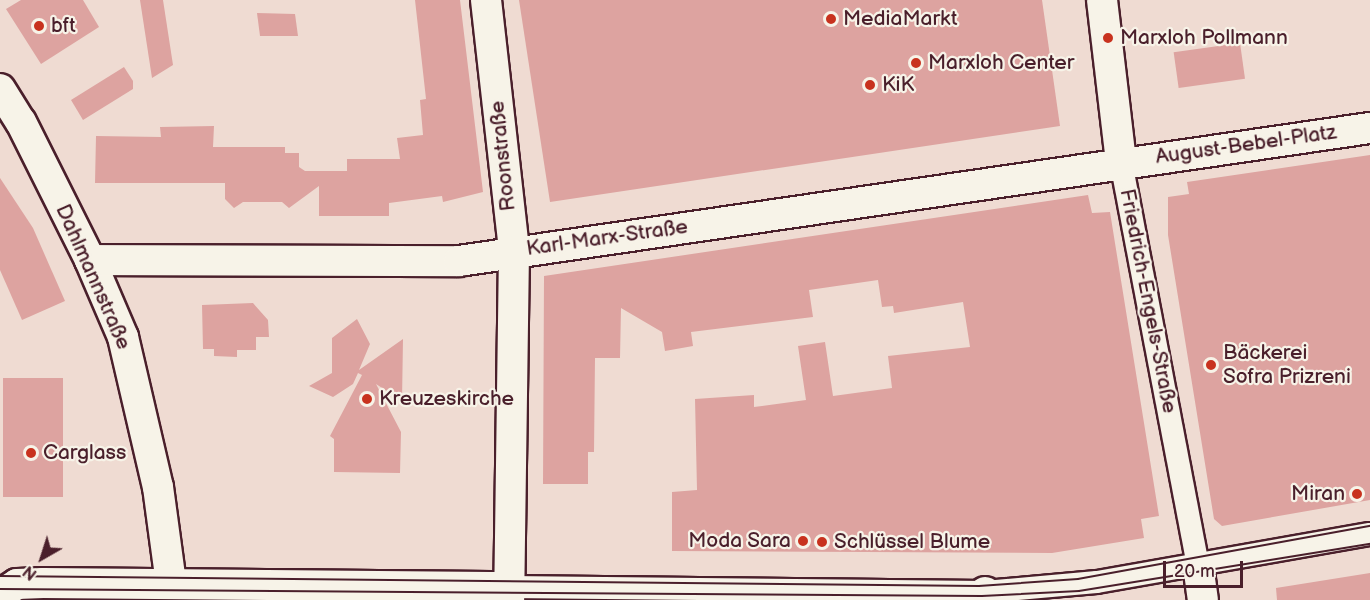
<!DOCTYPE html>
<html>
<head>
<meta charset="utf-8">
<style>
  body { margin:0 }
  #map { position:relative; width:1370px; height:600px; overflow:hidden; background:#efdbd2; font-family:"Balsamiq Sans",sans-serif }
  div>[style] { position:absolute }
  .building>* { inset:0; background:#dda3a0; transform-origin:0 0 }
  .roads { filter:drop-shadow(2px 0 #4a1f2b) drop-shadow(-2px 0 #4a1f2b) drop-shadow(0 2px #4a1f2b) drop-shadow(0 -2px #4a1f2b) }
  .pedestrian>* { height:22px; margin:-11px; padding:0 11px; transform-origin:11px; border-radius:11px; background:#f7f3e8 }
  .minor>* { height:30px; margin:-15px; padding:0 15px; transform-origin:15px; border-radius:15px; background:#f7f3e8 }
  .tram>* { height:1.5px; margin:-0.75px; padding:0 0.75px; transform-origin:0.75px; border-radius:0.75px; background:#4a1f2b }
  .dots>* { width:16px; height:16px; translate:-50% -50%; box-sizing:border-box; border:3px solid #f7f3e8; border-radius:50% }
  span { translate:-50% -50%; white-space:nowrap; text-align:center; line-height:1.15; -webkit-text-stroke:4.5px #f7f3e8; paint-order:stroke }
  .poi-label { font-size:21px; color:#4a1f2b }
  .left { translate:0 -50%; text-align:left }
  .right { translate:-100% -50%; text-align:right }
  .street-label { font-size:21px; color:#4a1f2b }
  .north { position:absolute; left:12px; top:528px; width:60px; height:60px; -webkit-text-stroke:4px #f7f3e8; paint-order:stroke; rotate:219deg; font-size:16px; font-weight:700; line-height:24px; text-align:center; color:#4a1f2b }
  .north::after { content:''; display:block; margin:auto; width:21px; height:27px; background:#4a1f2b; clip-path:polygon(50% 0,100% 100%,50% 72%,0 100%) }
  .scale { position:absolute; left:1163px; top:561px; width:80px; height:27px; box-sizing:border-box; border:3px solid #4a1f2b; border-top:0; padding-left:8px; font-size:18px; line-height:21px; white-space:nowrap; color:#4a1f2b; -webkit-text-stroke:4px #f7f3e8; paint-order:stroke }
</style>
</head>
<body>
<div id="map">
  <div class="building">
    <div style="clip-path:polygon(21px 0,83px 0,99px 27px,41px 64px,6px 9px)"></div>
    <div style="clip-path:polygon(140px 0,163px 0,173px 65px,152px 78px)"></div>
    <div style="clip-path:polygon(415px 0,460px 0,483px 192px,443px 202px,442px 196px,389px 203px,389px 216px,319px 216px,319px 186px,289px 208px,282px 202px,243px 202px,234px 208px,225px 199px,225px 183px,95px 183px,96px 136px,161px 137px,160px 127px,214px 126px,213px 147px,285px 147px,285px 153px,299px 153px,299px 167px,305px 171px,347px 171px,347px 159px,400px 159px,397px 138px,423px 135px,420px 100px,426px 99px)"></div>
    <div style="clip-path:polygon(519px 0,1042px 0,1060px 126px,550px 202px)"></div>
    <div style="clip-path:polygon(257px 13px,295px 14px,298px 36px,260px 36px)"></div>
    <div style="left:1240px;top:43px;width:36px;height:67px;rotate:82deg"></div>
    <div style="clip-path:polygon(124px 67px,133px 81px,133px 89px,83px 120px,71px 100px)"></div>
    <div style="clip-path:polygon(1370px 155px,1370px 500px,1222px 526px,1214px 519px,1168px 235px,1168px 197px,1189px 194px,1187px 182px)"></div>
    <div style="clip-path:polygon(0 178px,33px 228px,65px 301px,22px 320px,0 270px)"></div>
    <div style="clip-path:polygon(1088px 195px,1092px 213px,1110px 212px,1159px 516px,1141px 519px,1144px 538px,1052px 553px,672px 551px,672px 492px,697px 490px,695px 399px,754px 395px,754px 407px,806px 400px,798px 346px,825px 342px,833px 396px,892px 388px,888px 356px,970px 347px,963px 302px,894px 313px,893px 306px,882px 307px,878px 280px,809px 290px,813px 317px,691px 332px,693px 346px,665px 351px,662px 332px,621px 308px,620px 358px,595px 358px,594px 452px,588px 452px,588px 484px,543px 484px,544px 276px)"></div>
    <div style="clip-path:polygon(253px 303px,268px 320px,269px 337px,256px 337px,256px 350px,237px 350px,237px 357px,214px 356px,214px 349px,203px 349px,202px 305px)"></div>
    <div style="clip-path:polygon(357px 319px,370px 344px,359px 370px,403px 339px,402px 401px,376px 384px,401px 432px,400px 473px,334px 472px,334px 439px,330px 436px,362px 375px,358px 373px,353px 384px,333px 397px,309px 386px,332px 373px,332px 338px)"></div>
    <div style="left:3px;top:378px;width:60px;height:119px"></div>
    <div style="clip-path:polygon(1370px 573px,1370px 600px,1277px 600px,1276px 588px)"></div>
  </div>
  <div class="roads">
    <div class="pedestrian">
      <div style="left:1121px;top:162px;width:410px;rotate:79.2deg"></div>
      <div style="left:509px;top:587px;width:476px;rotate:0.6deg"></div>
      <div style="left:985px;top:592px;width:112px;rotate:-5.1deg"></div>
      <div style="left:1097px;top:582px;width:277px;rotate:-10deg"></div>
    </div>
    <div class="minor">
      <div style="left:486px;top:0;width:253px;rotate:83.6deg"></div>
      <div style="left:514px;top:251px;width:349px;rotate:90.8deg"></div>
      <div style="left:1102px;top:0;width:163px;rotate:83.3deg"></div>
      <div style="left:0;top:89px;width:39px;rotate:58deg"></div>
      <div style="left:21px;top:122px;width:154px;rotate:63.4deg"></div>
      <div style="left:90px;top:260px;width:84px;rotate:66.8deg"></div>
      <div style="left:123px;top:337px;width:154px;rotate:76.9deg"></div>
      <div style="left:158px;top:487px;width:97px;rotate:82.3deg"></div>
      <div style="left:90px;top:260px;width:369px;rotate:0.2deg"></div>
      <div style="left:459px;top:261px;width:921px;rotate:-8.31deg"></div>
      <div style="left:1198px;top:565px;width:35px;rotate:82deg"></div>
      <div style="left:0;top:595px;width:20px;rotate:-33deg"></div>
      <div style="left:17px;top:584px;width:26px;rotate:-2deg"></div>
      <div style="left:43px;top:583px;width:466px;rotate:0.5deg"></div>
      <div style="left:981px;top:600px;width:9px;rotate:-63deg"></div>
    </div>
  </div>
  <div class="tram">
    <div style="left:0;top:576px;width:979px;rotate:0.59deg"></div>
    <div style="left:979px;top:586px;width:99px;rotate:-4deg"></div>
    <div style="left:1078px;top:579px;width:297px;rotate:-10.3deg"></div>
    <div style="left:0;top:589px;width:982px;rotate:0.41deg"></div>
    <div style="left:982px;top:596px;width:97px;rotate:-3deg"></div>
    <div style="left:1079px;top:591px;width:295px;rotate:-9.2deg"></div>
  </div>
  <div class="dots">
    <div style="left:831px;top:19px;background:#c8321e"></div>
    <div style="left:39px;top:26px;background:#c8321e"></div>
    <div style="left:1108px;top:38px;background:#c8321e"></div>
    <div style="left:916px;top:63px;background:#c8321e"></div>
    <div style="left:870px;top:85px;background:#c8321e"></div>
    <div style="left:1211px;top:365px;background:#c8321e"></div>
    <div style="left:367px;top:399px;background:#c8321e"></div>
    <div style="left:31px;top:453px;background:#c8321e"></div>
    <div style="left:1357px;top:494px;background:#c8321e"></div>
    <div style="left:803px;top:541px;background:#c8321e"></div>
    <div style="left:822px;top:542px;background:#c8321e"></div>
  </div>
  <div class="poi-label">
    <span class="left" style="left:843px;top:19px">MediaMarkt</span>
    <span class="left" style="left:51px;top:26px">bft</span>
    <span class="left" style="left:1120px;top:38px">Marxloh Pollmann</span>
    <span class="left" style="left:928px;top:63px">Marxloh Center</span>
    <span class="left" style="left:882px;top:85px">KiK</span>
    <span class="left" style="left:1223px;top:365px">Bäckerei<br>Sofra Prizreni</span>
    <span class="left" style="left:379px;top:399px">Kreuzeskirche</span>
    <span class="left" style="left:43px;top:453px">Carglass</span>
    <span class="right" style="left:1345px;top:494px">Miran</span>
    <span class="right" style="left:791px;top:541px">Moda Sara</span>
    <span class="left" style="left:834px;top:542px">Schlüssel Blume</span>
  </div>
  <div class="street-label">
    <span style="left:1246px;top:145px;rotate:-8deg">August-Bebel-Platz</span>
    <span style="left:503px;top:156px;rotate:-96deg">Roonstraße</span>
    <span style="left:607px;top:238px;rotate:-8deg">Karl-Marx-Straße</span>
    <span style="left:93px;top:277px;rotate:66deg">Dahlmannstraße</span>
    <span style="left:1148px;top:301px;rotate:79deg">Friedrich-Engels-Straße</span>
  </div>
  <div class="north">N</div>
  <div class="scale">20 m</div>
</div>
</body>
</html>
